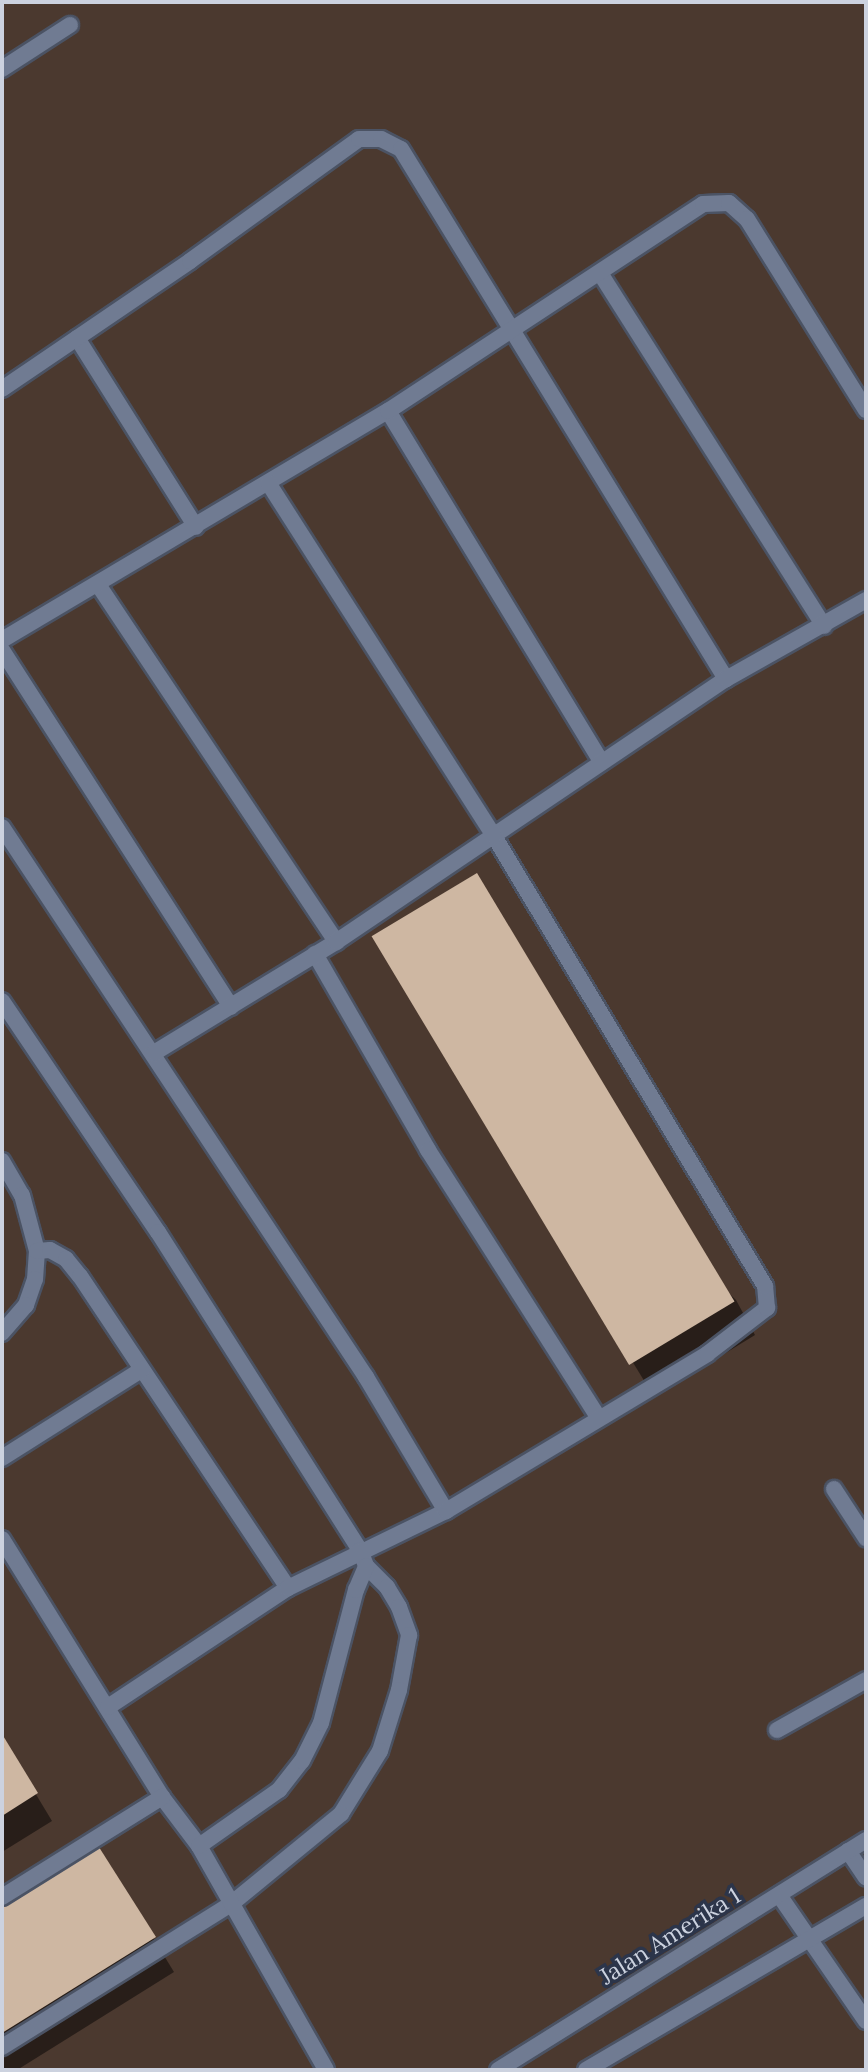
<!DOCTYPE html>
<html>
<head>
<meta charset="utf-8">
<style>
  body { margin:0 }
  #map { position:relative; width:868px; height:2072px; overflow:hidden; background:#2c354a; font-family:Lora,serif }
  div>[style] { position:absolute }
  .industrial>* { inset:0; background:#4b392f; transform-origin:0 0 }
  .shadow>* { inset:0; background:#0007 }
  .building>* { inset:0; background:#ceb7a2; transform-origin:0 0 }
  .roads { filter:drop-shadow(2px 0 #4b5364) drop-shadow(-2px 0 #4b5364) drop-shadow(0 2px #4b5364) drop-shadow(0 -2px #4b5364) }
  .lane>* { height:16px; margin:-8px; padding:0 8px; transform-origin:8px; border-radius:8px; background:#707b92 }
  span { translate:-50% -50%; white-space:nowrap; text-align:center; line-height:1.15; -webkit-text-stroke:7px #2c354a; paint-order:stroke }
  .street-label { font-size:23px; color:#ccd2df }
  .frame { position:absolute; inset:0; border:4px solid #ccd2df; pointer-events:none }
</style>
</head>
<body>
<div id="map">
  <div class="industrial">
    <div style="left:2px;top:2px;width:864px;height:2068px"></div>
  </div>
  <div class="shadow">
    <div style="clip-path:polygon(395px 972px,736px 1300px,755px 1335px,654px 1397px)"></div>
    <div style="clip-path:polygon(2px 1738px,52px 1821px,2px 1852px)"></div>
    <div style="clip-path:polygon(97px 1846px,174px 1972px,17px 2070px,2px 2070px,2px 1906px)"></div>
  </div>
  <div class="building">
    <div style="left:477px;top:873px;width:500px;height:123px;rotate:59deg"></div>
    <div style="clip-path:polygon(2px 1734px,38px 1793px,2px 1816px)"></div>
    <div style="clip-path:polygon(97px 1844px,156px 1937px,2px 2033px,2px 1904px)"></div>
  </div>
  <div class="roads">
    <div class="lane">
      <div style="left:2px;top:69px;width:81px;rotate:-32.9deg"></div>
      <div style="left:600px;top:273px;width:418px;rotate:57.6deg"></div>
      <div style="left:77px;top:338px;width:223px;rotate:57.8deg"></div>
      <div style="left:2px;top:389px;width:227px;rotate:-34.2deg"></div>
      <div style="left:190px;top:261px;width:208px;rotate:-35.8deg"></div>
      <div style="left:359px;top:139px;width:22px"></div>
      <div style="left:381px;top:139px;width:22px;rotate:27deg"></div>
      <div style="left:401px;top:149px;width:622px;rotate:58.48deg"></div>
      <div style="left:388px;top:411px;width:411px;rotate:58.7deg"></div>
      <div style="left:99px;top:586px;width:428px;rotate:56.3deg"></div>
      <div style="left:2px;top:640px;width:449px;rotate:-30.7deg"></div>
      <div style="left:388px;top:411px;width:377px;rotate:-33.3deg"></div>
      <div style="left:703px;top:204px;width:26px;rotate:-2deg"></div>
      <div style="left:729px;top:203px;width:24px;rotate:42deg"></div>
      <div style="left:747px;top:219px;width:225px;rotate:58.1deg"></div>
      <div style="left:2px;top:650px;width:424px;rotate:57.3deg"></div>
      <div style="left:2px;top:827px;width:660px;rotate:56.5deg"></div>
      <div style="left:366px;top:1377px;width:156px;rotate:59.2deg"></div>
      <div style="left:315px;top:954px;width:226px;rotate:60deg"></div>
      <div style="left:428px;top:1150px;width:317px;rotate:57.5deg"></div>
      <div style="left:2px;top:1001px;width:279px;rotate:56deg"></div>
      <div style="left:158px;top:1232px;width:377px;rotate:57.6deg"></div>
      <div style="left:360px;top:1550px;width:17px;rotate:69deg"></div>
      <div style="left:366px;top:1566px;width:30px;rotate:45deg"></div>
      <div style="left:387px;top:1587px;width:23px;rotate:59deg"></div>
      <div style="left:399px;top:1607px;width:30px;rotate:70deg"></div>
      <div style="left:409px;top:1635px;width:56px;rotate:100.3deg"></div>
      <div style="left:399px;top:1690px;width:64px;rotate:107.3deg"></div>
      <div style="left:380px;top:1751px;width:74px;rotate:121.8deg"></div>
      <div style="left:341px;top:1814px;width:142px;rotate:140.7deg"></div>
      <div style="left:231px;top:1904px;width:270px;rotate:148deg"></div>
      <div style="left:154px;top:1053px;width:213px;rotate:-31.4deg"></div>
      <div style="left:336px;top:942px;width:470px;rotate:-34deg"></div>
      <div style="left:726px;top:679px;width:161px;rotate:-29.4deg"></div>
      <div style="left:2px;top:1161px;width:39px;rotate:60deg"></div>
      <div style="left:22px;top:1195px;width:58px;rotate:75deg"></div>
      <div style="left:37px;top:1251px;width:28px;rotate:94deg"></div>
      <div style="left:35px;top:1279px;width:28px;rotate:109deg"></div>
      <div style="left:26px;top:1305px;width:37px;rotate:131deg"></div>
      <div style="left:37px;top:1251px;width:13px;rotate:-4deg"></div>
      <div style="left:50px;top:1250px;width:18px;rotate:29deg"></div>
      <div style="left:66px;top:1259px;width:22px;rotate:51deg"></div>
      <div style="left:80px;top:1276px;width:375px;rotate:56.3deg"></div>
      <div style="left:2px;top:1458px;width:165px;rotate:-32.3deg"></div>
      <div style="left:834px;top:1489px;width:59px;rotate:56.9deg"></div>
      <div style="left:2px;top:1539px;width:304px;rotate:58.2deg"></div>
      <div style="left:162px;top:1797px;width:61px;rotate:52.9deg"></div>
      <div style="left:199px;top:1846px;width:257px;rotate:60.4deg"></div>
      <div style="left:108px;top:1707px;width:216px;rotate:-33.5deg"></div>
      <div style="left:288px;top:1588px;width:176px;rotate:-26deg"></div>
      <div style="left:446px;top:1511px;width:305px;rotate:-31deg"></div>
      <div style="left:707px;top:1354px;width:76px;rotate:-37.5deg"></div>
      <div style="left:767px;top:1308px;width:22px;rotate:-95deg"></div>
      <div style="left:765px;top:1286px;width:525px;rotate:-121.06deg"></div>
      <div style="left:494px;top:836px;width:419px;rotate:-122.6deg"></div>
      <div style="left:777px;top:1730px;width:102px;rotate:-29.3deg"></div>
      <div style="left:199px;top:1846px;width:98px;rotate:-35deg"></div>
      <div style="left:279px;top:1790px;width:37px;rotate:-52deg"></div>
      <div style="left:302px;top:1761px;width:42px;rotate:-63.4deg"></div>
      <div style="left:321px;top:1723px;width:138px;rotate:-75.3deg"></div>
      <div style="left:356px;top:1590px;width:26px;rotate:-67deg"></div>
      <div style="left:848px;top:1851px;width:32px;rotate:56deg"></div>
      <div style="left:779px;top:1895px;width:153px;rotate:55.4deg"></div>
      <div style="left:2px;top:1897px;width:189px;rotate:-32deg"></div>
      <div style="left:498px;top:2070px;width:434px;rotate:-32deg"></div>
      <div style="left:586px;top:2070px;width:324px;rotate:-30.4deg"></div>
    </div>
  </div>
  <div class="street-label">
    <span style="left:670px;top:1936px;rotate:-32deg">Jalan Amerika 1</span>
  </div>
  <div class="frame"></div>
</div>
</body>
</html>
